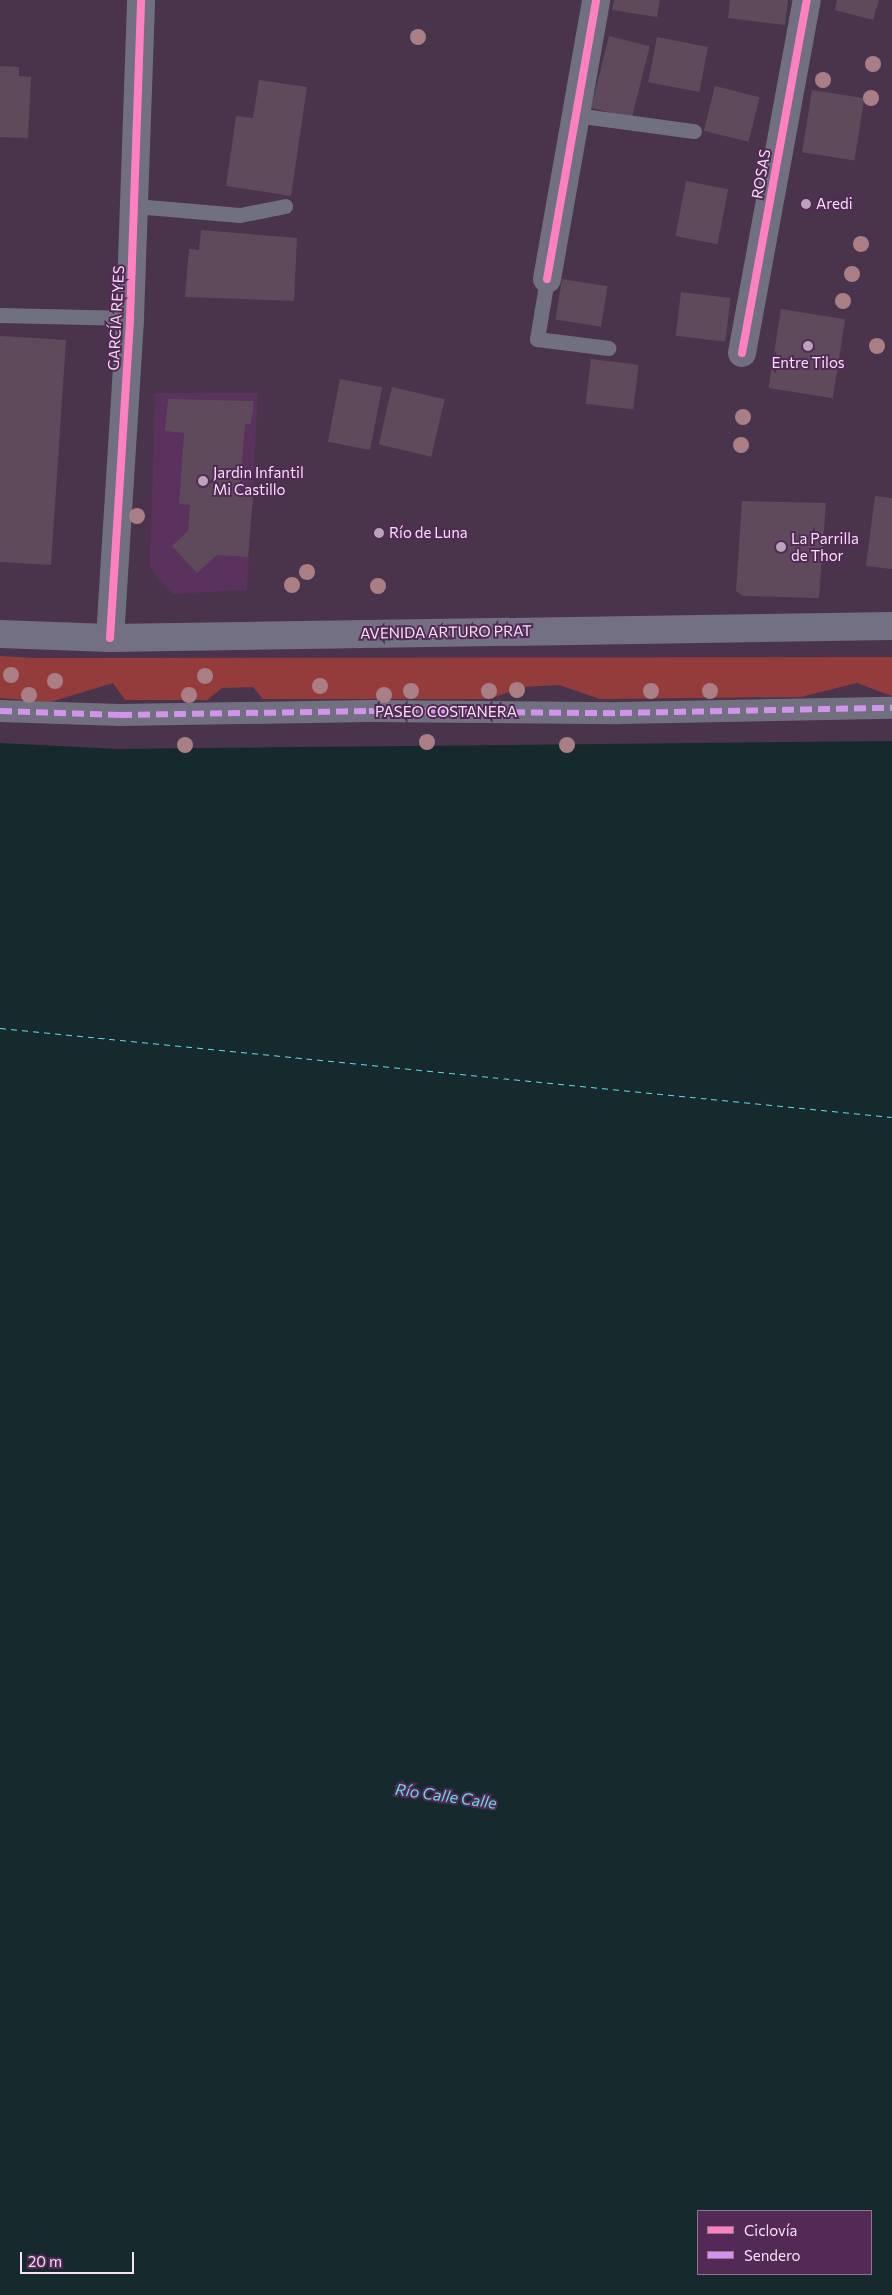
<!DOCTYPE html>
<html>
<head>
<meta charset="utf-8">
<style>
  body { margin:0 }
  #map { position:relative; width:892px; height:2295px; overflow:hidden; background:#4a344b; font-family:Commissioner,sans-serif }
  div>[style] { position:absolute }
  .built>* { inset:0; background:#5b315d }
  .green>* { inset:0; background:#943c3c }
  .water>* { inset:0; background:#162a2e }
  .ferry>* { height:1px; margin-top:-0.5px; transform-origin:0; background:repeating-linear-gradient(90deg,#63dae7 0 6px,transparent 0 11px) }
  .building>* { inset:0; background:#5e4a5a; transform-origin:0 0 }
  .service>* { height:15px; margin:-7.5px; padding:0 7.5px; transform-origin:7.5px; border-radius:7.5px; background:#707080 }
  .pedestrian>* { height:22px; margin:-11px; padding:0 11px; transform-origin:11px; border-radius:11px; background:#707080 }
  .minor>* { height:28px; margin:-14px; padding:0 14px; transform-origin:14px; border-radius:14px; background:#707080 }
  .secondary>* { height:28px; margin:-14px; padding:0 14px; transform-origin:14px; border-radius:14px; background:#737084 }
  .quiet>* { height:6px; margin-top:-3px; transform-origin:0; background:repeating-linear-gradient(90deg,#d193ec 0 12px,transparent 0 18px) }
  .cycleway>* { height:8px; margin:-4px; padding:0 4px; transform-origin:4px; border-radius:4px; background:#ff80c0 }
  .trees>* { width:16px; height:16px; margin:-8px; border-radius:50%; background:#aa7e85 }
  .dots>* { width:14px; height:14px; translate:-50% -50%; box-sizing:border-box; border:2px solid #522a55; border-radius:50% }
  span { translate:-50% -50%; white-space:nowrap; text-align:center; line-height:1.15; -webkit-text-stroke:4px #522a55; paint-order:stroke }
  .street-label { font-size:15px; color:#f7dff8 }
  .poi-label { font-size:15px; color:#f7dff8 }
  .left { translate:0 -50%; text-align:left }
  .water-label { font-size:16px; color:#63dae7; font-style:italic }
  .legend { position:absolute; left:697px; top:2210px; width:175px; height:65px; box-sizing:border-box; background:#522a55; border:1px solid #947296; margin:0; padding:6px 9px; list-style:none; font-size:15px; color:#f7dff8 }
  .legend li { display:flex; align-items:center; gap:10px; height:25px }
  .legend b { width:25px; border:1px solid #947296 }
  .scale { position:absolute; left:20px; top:2252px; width:114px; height:22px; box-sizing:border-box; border:2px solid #f7dff8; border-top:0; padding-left:6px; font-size:15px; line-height:18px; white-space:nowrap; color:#f7dff8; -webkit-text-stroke:4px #522a55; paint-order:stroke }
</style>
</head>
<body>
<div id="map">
  <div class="built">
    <div style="clip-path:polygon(155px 393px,258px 393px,247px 590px,172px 594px,150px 568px)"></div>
  </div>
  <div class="green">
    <div style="clip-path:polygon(0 656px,36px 658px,892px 657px,892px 696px,857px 683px,801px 697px,600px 699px,559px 685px,524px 687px,489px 699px,263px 699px,253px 687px,222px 688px,207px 700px,125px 700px,113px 683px,50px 702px,0 698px)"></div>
  </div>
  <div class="water">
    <div style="clip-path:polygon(evenodd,892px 741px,892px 2295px,0 2295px,0 743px,117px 749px,892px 741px,698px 2211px,871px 2211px,871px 2274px,698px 2274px,698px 2211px)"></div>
  </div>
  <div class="ferry">
    <div style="left:0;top:1028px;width:896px;rotate:5.7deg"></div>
  </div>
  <div class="building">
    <div style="clip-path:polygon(614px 0,660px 0,657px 17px,612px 10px)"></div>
    <div style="clip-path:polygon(730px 0,788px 0,785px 25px,728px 18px)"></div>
    <div style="clip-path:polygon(837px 0,879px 0,873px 20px,835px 10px)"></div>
    <div style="left:609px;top:36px;width:42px;height:74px;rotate:14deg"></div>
    <div style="left:657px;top:37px;width:52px;height:46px;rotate:11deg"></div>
    <div style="clip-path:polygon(0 66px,19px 67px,19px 76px,31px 77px,28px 138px,0 137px)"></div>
    <div style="clip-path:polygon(259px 80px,307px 87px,291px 196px,226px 186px,236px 116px,253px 118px)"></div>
    <div style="left:715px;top:86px;width:46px;height:46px;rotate:14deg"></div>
    <div style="left:812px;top:90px;width:53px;height:63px;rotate:9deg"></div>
    <div style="left:686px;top:181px;width:43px;height:56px;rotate:11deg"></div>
    <div style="clip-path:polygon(201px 230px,297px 238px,294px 301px,185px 297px,189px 249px,199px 250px)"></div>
    <div style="left:562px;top:279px;width:46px;height:41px;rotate:9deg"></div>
    <div style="left:681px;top:292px;width:50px;height:44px;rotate:7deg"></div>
    <div style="left:781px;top:309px;width:65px;height:80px;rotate:9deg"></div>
    <div style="clip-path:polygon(0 336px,66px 340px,51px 565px,0 562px)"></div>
    <div style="left:591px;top:359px;width:48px;height:45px;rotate:7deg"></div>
    <div style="left:340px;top:379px;width:43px;height:64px;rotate:11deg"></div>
    <div style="left:392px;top:387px;width:54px;height:59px;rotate:13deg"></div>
    <div style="clip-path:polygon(168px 399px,254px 401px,251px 424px,245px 424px,239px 496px,253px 497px,248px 557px,217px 555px,197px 573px,172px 546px,188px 531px,190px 505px,179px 504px,184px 433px,165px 431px)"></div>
    <div style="clip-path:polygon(875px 496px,892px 498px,892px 569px,866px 566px)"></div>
    <div style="clip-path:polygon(742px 501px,826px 503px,819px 598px,743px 596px,736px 591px)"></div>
  </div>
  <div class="service">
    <div style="left:575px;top:115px;width:120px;rotate:7.7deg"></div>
    <div style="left:135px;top:206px;width:105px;rotate:4.9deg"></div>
    <div style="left:240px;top:215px;width:46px;rotate:-11.3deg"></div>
    <div style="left:547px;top:279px;width:61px;rotate:99.5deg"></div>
    <div style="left:537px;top:339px;width:72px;rotate:7.2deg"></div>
    <div style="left:0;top:315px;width:130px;rotate:1.3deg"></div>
  </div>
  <div class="pedestrian">
    <div style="left:0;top:711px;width:120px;rotate:1.9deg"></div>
    <div style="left:120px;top:715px;width:249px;rotate:-0.9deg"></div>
    <div style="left:369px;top:711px;width:251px;rotate:0.5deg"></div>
    <div style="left:620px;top:713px;width:272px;rotate:-1.1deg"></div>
  </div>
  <div class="minor">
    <div style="left:547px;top:279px;width:283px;rotate:-80deg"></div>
    <div style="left:742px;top:353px;width:359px;rotate:-79.6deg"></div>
    <div style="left:110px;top:638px;width:321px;rotate:-86.4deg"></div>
    <div style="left:130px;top:318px;width:318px;rotate:-88deg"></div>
  </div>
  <div class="secondary">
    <div style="left:0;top:634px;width:110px;rotate:2.1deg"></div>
    <div style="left:110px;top:638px;width:782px;rotate:-0.88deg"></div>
  </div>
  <div class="quiet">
    <div style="left:0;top:711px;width:120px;rotate:1.9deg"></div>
    <div style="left:120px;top:715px;width:249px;rotate:-0.9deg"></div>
    <div style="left:369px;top:711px;width:251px;rotate:0.5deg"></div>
    <div style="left:620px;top:713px;width:272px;rotate:-1.1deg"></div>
  </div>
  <div class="cycleway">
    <div style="left:547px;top:279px;width:283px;rotate:-80deg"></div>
    <div style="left:742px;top:353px;width:359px;rotate:-79.6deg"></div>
    <div style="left:110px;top:638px;width:321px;rotate:-86.4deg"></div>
    <div style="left:130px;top:318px;width:318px;rotate:-88deg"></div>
  </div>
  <div class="trees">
    <div style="left:418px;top:37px"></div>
    <div style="left:873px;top:64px"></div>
    <div style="left:823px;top:80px"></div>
    <div style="left:871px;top:98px"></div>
    <div style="left:861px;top:244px"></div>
    <div style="left:852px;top:274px"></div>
    <div style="left:843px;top:301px"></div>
    <div style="left:877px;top:346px"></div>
    <div style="left:743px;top:417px"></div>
    <div style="left:741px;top:445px"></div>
    <div style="left:137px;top:516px"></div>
    <div style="left:307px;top:572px"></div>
    <div style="left:292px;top:585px"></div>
    <div style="left:378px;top:586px"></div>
    <div style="left:11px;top:675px"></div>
    <div style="left:205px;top:676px"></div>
    <div style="left:55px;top:681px"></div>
    <div style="left:320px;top:686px"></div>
    <div style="left:517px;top:690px"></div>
    <div style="left:411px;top:691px"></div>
    <div style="left:489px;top:691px"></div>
    <div style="left:651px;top:691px"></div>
    <div style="left:710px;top:691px"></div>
    <div style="left:29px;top:695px"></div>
    <div style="left:189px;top:695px"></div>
    <div style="left:384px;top:695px"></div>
    <div style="left:427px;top:742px"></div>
    <div style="left:185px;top:745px"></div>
    <div style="left:567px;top:745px"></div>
  </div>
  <div class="dots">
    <div style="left:806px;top:204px;background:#baa3bb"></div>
    <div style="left:808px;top:346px;background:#baa3bb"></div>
    <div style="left:203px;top:481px;background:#baa3bb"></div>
    <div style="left:379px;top:533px;background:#baa3bb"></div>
    <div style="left:781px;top:547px;background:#baa3bb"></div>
  </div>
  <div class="street-label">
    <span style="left:761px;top:174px;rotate:-80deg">ROSAS</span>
    <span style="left:116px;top:318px;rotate:-87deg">GARCÍA REYES</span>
    <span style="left:446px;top:632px;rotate:-1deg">AVENIDA ARTURO PRAT</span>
    <span style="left:446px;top:712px">PASEO COSTANERA</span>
  </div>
  <div class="poi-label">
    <span class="left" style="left:816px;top:204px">Aredi</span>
    <span style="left:808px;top:363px">Entre Tilos</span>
    <span class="left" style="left:213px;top:481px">Jardin Infantil<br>Mi Castillo</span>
    <span class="left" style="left:389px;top:533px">Río de Luna</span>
    <span class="left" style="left:791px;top:547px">La Parrilla<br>de Thor</span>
  </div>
  <div class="water-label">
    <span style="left:446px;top:1796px;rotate:8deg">Río Calle Calle</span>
  </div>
  <ul class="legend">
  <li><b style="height:6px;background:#ff80c0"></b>Ciclovía</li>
  <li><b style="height:6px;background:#d193ec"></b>Sendero</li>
  </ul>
  <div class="scale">20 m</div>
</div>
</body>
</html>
